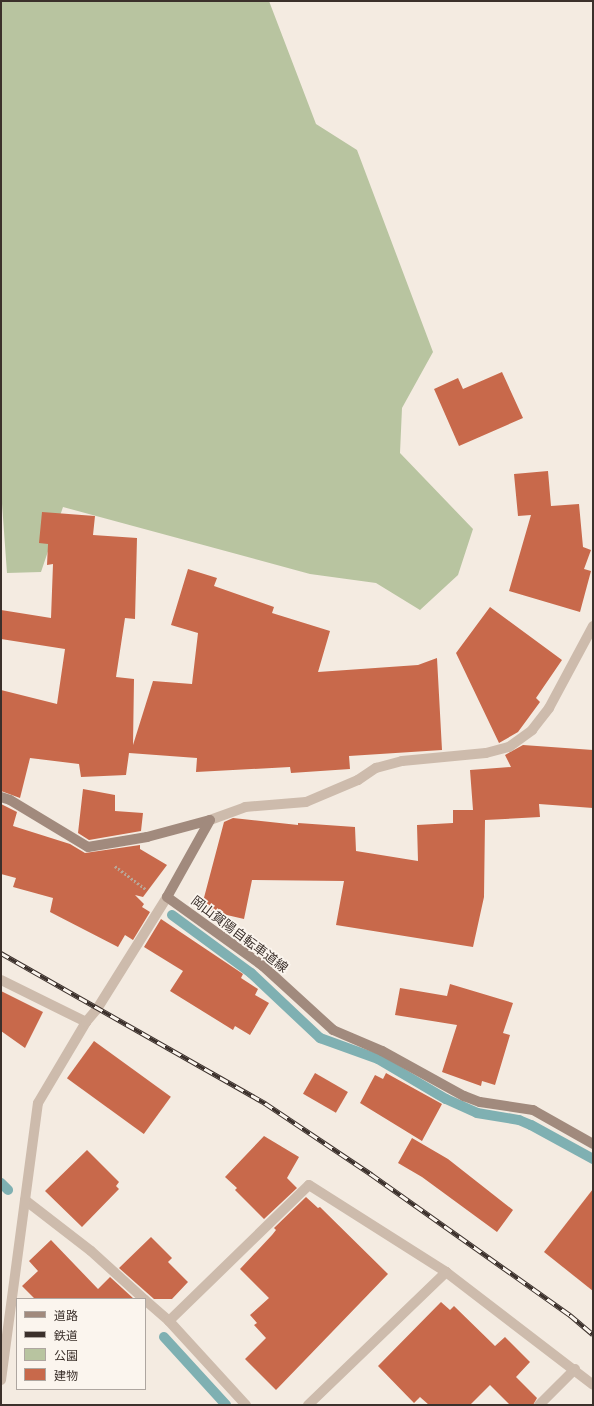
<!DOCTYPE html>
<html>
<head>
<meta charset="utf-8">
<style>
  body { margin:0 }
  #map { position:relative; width:594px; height:1406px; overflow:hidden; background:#f4ebe1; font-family:Karla,"Noto Sans JP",sans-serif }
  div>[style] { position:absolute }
  .green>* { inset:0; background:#b8c4a0 }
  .stream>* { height:10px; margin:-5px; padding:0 5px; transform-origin:5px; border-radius:5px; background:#7fb0b2 }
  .building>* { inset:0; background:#c8694b; transform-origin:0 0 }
  .path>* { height:2.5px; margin-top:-1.25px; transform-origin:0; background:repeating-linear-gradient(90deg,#b9a596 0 2px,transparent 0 4px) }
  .minor>* { height:10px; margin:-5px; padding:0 5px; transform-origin:5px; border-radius:5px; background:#cdbbac }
  .secondary>* { height:10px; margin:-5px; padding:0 5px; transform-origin:5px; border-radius:5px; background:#a18a7d }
  .rail>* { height:4.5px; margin-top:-2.25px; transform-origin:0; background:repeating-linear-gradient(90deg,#fbf5ee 0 9px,#3b302b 0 18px); box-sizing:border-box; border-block:1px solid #3b302b }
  span { translate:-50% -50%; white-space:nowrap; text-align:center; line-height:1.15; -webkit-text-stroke:3.5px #fbf5ee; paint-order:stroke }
  .street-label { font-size:13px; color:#3b302b }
  .frame { position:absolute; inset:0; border:2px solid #3b302b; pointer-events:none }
  .legend { position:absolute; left:16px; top:1298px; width:130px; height:92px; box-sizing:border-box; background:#fbf5ee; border:1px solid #aea6a0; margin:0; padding:5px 7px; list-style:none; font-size:12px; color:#3b302b }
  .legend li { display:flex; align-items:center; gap:8px; height:20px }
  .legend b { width:20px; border:1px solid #aea6a0 }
</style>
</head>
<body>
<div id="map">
  <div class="green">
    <div style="clip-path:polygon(1px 1px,269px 1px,316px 124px,357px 150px,433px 352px,402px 408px,400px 453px,473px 529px,458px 575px,420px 610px,376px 583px,310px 574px,63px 507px,41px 572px,7px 573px,1px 490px)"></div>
  </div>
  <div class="stream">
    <div style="left:172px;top:915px;width:98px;rotate:36.3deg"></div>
    <div style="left:251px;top:973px;width:95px;rotate:43.3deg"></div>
    <div style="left:320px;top:1038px;width:62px;rotate:19.9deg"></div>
    <div style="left:378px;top:1059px;width:79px;rotate:30.5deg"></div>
    <div style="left:446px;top:1099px;width:34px;rotate:24deg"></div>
    <div style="left:477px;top:1113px;width:43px;rotate:9.5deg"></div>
    <div style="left:519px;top:1120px;width:13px;rotate:23deg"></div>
    <div style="left:531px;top:1125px;width:71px;rotate:28.7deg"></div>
    <div style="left:1px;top:1183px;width:10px;rotate:45deg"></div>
    <div style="left:164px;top:1337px;width:92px;rotate:47.6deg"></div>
  </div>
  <div class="building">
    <div style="clip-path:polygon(502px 372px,523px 418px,459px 446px,434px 389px,458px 378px,463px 389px)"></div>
    <div style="clip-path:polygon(548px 471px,551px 506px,579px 504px,583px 547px,591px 550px,584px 569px,591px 571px,580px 612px,509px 591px,531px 515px,518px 516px,514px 474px)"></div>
    <div style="clip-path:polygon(42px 512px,95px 516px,93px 535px,137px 538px,135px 619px,125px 618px,116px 677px,134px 679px,133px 745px,153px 681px,192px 684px,198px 633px,171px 625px,188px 569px,217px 578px,214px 586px,274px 607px,272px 613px,330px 631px,318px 672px,418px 665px,437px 658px,442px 750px,349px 756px,350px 769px,291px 773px,290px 767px,196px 772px,197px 758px,129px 753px,126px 775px,81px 777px,79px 764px,30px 758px,20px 798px,1px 791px,1px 690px,57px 704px,65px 649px,1px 639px,1px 610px,51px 618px,53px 564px,47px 565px,48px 544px,39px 543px)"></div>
    <div style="clip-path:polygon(490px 607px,562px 660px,536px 698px,540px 702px,518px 732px,499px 743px,456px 653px)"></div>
    <div style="clip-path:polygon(523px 745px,593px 750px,593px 808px,539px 804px,540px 817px,485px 820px,484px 897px,473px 947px,336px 925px,344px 881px,252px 880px,244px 919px,201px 909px,224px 822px,233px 818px,298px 825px,298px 823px,355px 827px,356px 851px,418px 861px,417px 825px,453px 823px,453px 810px,473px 810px,470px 770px,511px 767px,505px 755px)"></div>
    <div style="clip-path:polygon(83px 789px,115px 795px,115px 811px,143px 813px,141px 831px,89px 840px,78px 833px)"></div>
    <div style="clip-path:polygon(1px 804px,17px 812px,13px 826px,70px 844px,85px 853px,140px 845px,140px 849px,167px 865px,143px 897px,135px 895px,144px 904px,142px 907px,150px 912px,133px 940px,125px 935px,118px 947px,50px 912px,53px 898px,13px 887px,16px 878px,1px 874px)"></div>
    <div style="clip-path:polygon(161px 919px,243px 974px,241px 978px,258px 989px,255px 995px,269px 1003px,250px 1035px,235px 1026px,233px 1030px,170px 991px,183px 971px,144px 947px)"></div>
    <div style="clip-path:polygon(450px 984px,513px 1003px,503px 1033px,510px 1035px,495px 1085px,482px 1081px,481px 1086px,442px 1072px,457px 1025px,395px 1015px,400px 988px,447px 996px)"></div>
    <div style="clip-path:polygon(1px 991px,43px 1012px,25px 1048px,1px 1031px)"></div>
    <div style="left:94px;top:1041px;width:95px;height:46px;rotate:36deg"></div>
    <div style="left:315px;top:1073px;width:38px;height:24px;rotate:30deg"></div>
    <div style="clip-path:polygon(386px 1073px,442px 1104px,422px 1141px,360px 1103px,375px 1075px,383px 1079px)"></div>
    <div style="clip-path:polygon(264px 1136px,299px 1157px,287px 1178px,297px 1188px,264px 1219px,235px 1190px,237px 1188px,225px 1177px)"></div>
    <div style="clip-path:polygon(412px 1138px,448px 1159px,513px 1210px,497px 1232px,422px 1177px,398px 1163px)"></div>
    <div style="clip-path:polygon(87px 1150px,119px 1182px,116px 1186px,119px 1189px,82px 1227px,45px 1191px)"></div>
    <div style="clip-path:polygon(593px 1189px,593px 1291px,544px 1252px)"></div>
    <div style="clip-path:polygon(306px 1197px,318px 1208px,320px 1207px,388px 1274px,276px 1390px,245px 1359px,266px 1338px,254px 1325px,257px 1323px,250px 1315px,269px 1298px,240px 1269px,272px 1235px,276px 1230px,274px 1228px)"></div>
    <div style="clip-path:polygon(151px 1237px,172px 1258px,168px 1262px,188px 1282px,172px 1299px,154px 1299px,119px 1268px)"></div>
    <div style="clip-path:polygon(51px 1240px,98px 1289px,110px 1277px,134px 1299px,35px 1299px,22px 1286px,38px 1271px,29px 1261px)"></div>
    <div style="clip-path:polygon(441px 1302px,450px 1310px,454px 1306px,495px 1346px,505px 1337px,530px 1362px,516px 1377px,537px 1398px,533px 1405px,510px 1405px,490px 1385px,470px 1405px,429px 1405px,420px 1397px,414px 1403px,378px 1366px)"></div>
  </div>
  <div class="path">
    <div style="left:115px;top:866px;width:39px;rotate:37deg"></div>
  </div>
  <div class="minor">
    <div style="left:210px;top:820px;width:37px;rotate:-20deg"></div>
    <div style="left:245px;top:807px;width:61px;rotate:-4.7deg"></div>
    <div style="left:306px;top:802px;width:56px;rotate:-22.9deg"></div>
    <div style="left:358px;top:780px;width:22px;rotate:-34deg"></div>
    <div style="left:376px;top:768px;width:27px;rotate:-15deg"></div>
    <div style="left:402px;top:761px;width:84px;rotate:-5.4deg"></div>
    <div style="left:486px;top:753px;width:24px;rotate:-15deg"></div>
    <div style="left:509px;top:747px;width:29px;rotate:-36deg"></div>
    <div style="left:532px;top:730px;width:28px;rotate:-52deg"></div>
    <div style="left:549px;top:708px;width:93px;rotate:-61.8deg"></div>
    <div style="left:1px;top:980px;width:95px;rotate:26.3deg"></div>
    <div style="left:25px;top:1200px;width:83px;rotate:37.7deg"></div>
    <div style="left:91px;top:1251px;width:72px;rotate:42.2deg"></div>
    <div style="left:145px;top:1300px;width:32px;rotate:41deg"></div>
    <div style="left:169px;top:1321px;width:114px;rotate:47.5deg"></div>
    <div style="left:169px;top:1321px;width:195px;rotate:-44.2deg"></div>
    <div style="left:309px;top:1185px;width:162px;rotate:32.4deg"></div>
    <div style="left:446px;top:1272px;width:185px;rotate:37.5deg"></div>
    <div style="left:1px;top:1380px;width:279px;rotate:-82.4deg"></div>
    <div style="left:38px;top:1103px;width:94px;rotate:-59.3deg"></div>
    <div style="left:86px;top:1022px;width:17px;rotate:-50deg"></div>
    <div style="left:97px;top:1009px;width:132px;rotate:-58deg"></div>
    <div style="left:308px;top:1405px;width:192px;rotate:-43.9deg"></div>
    <div style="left:539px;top:1405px;width:51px;rotate:-45deg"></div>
  </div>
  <div class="secondary">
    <div style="left:1px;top:797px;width:9px;rotate:18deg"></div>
    <div style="left:10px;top:800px;width:91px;rotate:31.1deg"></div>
    <div style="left:88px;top:847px;width:60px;rotate:-9.6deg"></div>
    <div style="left:147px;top:837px;width:65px;rotate:-15.1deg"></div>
    <div style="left:210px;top:820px;width:88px;rotate:119.2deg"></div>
    <div style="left:167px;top:897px;width:118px;rotate:35.7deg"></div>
    <div style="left:263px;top:966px;width:95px;rotate:42.4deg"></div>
    <div style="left:333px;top:1030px;width:53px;rotate:23.2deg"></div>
    <div style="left:382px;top:1051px;width:94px;rotate:28.8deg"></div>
    <div style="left:464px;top:1096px;width:17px;rotate:21deg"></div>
    <div style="left:480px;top:1102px;width:54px;rotate:8.6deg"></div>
    <div style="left:533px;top:1110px;width:69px;rotate:29.5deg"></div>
  </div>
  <div class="rail">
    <div style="left:1px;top:953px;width:304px;rotate:29.6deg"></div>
    <div style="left:265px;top:1103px;width:128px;rotate:33.8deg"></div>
    <div style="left:371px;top:1174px;width:244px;rotate:35.3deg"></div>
    <div style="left:570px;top:1315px;width:30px;rotate:40deg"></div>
  </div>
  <div class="street-label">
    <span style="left:239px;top:935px;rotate:37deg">岡山賀陽自転車道線</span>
  </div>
  <div class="frame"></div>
  <ul class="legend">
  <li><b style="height:5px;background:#a18a7d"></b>道路</li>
  <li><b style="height:5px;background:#3b302b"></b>鉄道</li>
  <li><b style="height:11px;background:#b8c4a0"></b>公園</li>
  <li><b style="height:11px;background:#c8694b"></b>建物</li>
  </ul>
</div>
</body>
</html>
